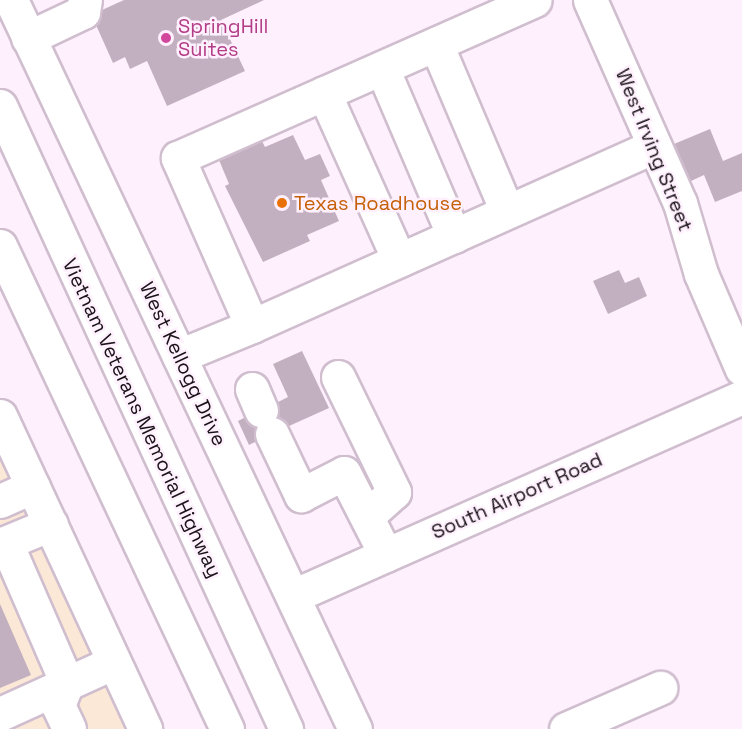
<!DOCTYPE html>
<html>
<head>
<meta charset="utf-8">
<style>
  body { margin:0 }
  #map { position:relative; width:742px; height:729px; overflow:hidden; background:#fff0fe; font-family:"Space Grotesk",sans-serif }
  div>[style] { position:absolute }
  .commercial>* { inset:0; background:#fbe8d7 }
  .building>* { inset:0; background:#c2b0c1 }
  .roads { filter:drop-shadow(2px 0 #d0becf) drop-shadow(-2px 0 #d0becf) drop-shadow(0 2px #d0becf) drop-shadow(0 -2px #d0becf) }
  .minor>* { height:33px; margin:-16.5px; padding:0 16.5px; transform-origin:16.5px; border-radius:16.5px; background:#fff }
  .major>* { height:33px; margin:-16.5px; padding:0 16.5px; transform-origin:16.5px; border-radius:16.5px; background:#fff }
  .highway>* { height:33px; margin:-16.5px; padding:0 16.5px; transform-origin:16.5px; border-radius:16.5px; background:#fff }
  .dots>* { width:16px; height:16px; translate:-50% -50%; box-sizing:border-box; border:3px solid #fff0fe; border-radius:50% }
  span { translate:-50% -50%; white-space:nowrap; text-align:center; line-height:1.15; -webkit-text-stroke:5px #fff0fe; paint-order:stroke }
  .hotel-label { font-size:20px; color:#b23c85 }
  .left { translate:0 -50%; text-align:left }
  .street-label { font-size:20px; color:#191318 }
  .food-label { font-size:20px; color:#c56008 }
</style>
</head>
<body>
<div id="map">
  <div class="commercial">
    <div style="clip-path:polygon(0 422px,144px 729px,0 729px)"></div>
  </div>
  <div class="building">
    <div style="clip-path:polygon(124px 0,264px 0,221px 20px,245px 71px,167px 106px,147px 61px,130px 69px,125px 57px,113px 63px,96px 25px,102px 10px)"></div>
    <div style="clip-path:polygon(710px 129px,723px 161px,742px 153px,742px 191px,715px 202px,704px 175px,691px 181px,674px 144px)"></div>
    <div style="clip-path:polygon(293px 135px,305px 160px,320px 154px,330px 176px,321px 180px,339px 221px,307px 235px,310px 241px,263px 262px,225px 186px,229px 184px,219px 160px,262px 141px,265px 147px)"></div>
    <div style="clip-path:polygon(619px 270px,625px 283px,639px 277px,647px 296px,608px 314px,593px 281px)"></div>
    <div style="clip-path:polygon(302px 351px,329px 408px,289px 426px,278px 417px,278px 402px,288px 397px,273px 364px)"></div>
    <div style="clip-path:polygon(244px 418px,255px 427px,255px 442px,249px 445px,238px 421px)"></div>
    <div style="clip-path:polygon(0 604px,31px 675px,0 688px)"></div>
  </div>
  <div class="roads">
    <div class="minor">
      <div style="left:590px;top:0;width:222px;rotate:66.1deg"></div>
      <div style="left:680px;top:203px;width:74px;rotate:73.5deg"></div>
      <div style="left:701px;top:274px;width:103px;rotate:66.7deg"></div>
      <div style="left:28px;top:38px;width:61px;rotate:-25.3deg"></div>
      <div style="left:83px;top:12px;width:12px;rotate:-81deg"></div>
      <div style="left:436px;top:44px;width:181px;rotate:67deg"></div>
      <div style="left:382px;top:68px;width:183px;rotate:66.8deg"></div>
      <div style="left:324px;top:93px;width:183px;rotate:65.8deg"></div>
      <div style="left:252px;top:326px;width:440px;rotate:-24.1deg"></div>
      <div style="left:179px;top:356px;width:79px;rotate:-22.3deg"></div>
      <div style="left:252px;top:326px;width:184px;rotate:-113.8deg"></div>
      <div style="left:178px;top:158px;width:390px;rotate:-23.9deg"></div>
      <div style="left:338px;top:377px;width:128px;rotate:64deg"></div>
      <div style="left:394px;top:492px;width:36px;rotate:138deg"></div>
      <div style="left:252px;top:389px;width:23px;rotate:67deg"></div>
      <div style="left:272px;top:434px;width:68px;rotate:64.6deg"></div>
      <div style="left:301px;top:495px;width:48px;rotate:-27.1deg"></div>
      <div style="left:344px;top:473px;width:92px;rotate:62.9deg"></div>
      <div style="left:0;top:501px;width:36px;rotate:-24deg"></div>
      <div style="left:6px;top:543px;width:153px;rotate:66.5deg"></div>
      <div style="left:67px;top:683px;width:24px;rotate:112deg"></div>
      <div style="left:58px;top:705px;width:26px;rotate:65deg"></div>
      <div style="left:0;top:545px;width:55px;rotate:-22.4deg"></div>
      <div style="left:293px;top:596px;width:491px;rotate:-23.9deg"></div>
      <div style="left:0;top:714px;width:125px;rotate:-24.5deg"></div>
      <div style="left:566px;top:729px;width:103px;rotate:-23.6deg"></div>
    </div>
    <div class="major">
      <div style="left:11px;top:0;width:806px;rotate:64.74deg"></div>
      <div style="left:0;top:416px;width:345px;rotate:65.1deg"></div>
    </div>
    <div class="highway">
      <div style="left:0;top:106px;width:686px;rotate:65.34deg"></div>
      <div style="left:0;top:246px;width:534px;rotate:64.83deg"></div>
    </div>
  </div>
  <div class="dots">
    <div style="left:166px;top:38px;background:#d1479c"></div>
    <div style="left:282px;top:203px;background:#e8710a"></div>
  </div>
  <div class="hotel-label">
    <span class="left" style="left:178px;top:38px">SpringHill<br>Suites</span>
  </div>
  <div class="street-label">
    <span style="left:654px;top:150px;rotate:68deg">West Irving Street</span>
    <span style="left:183px;top:364px;rotate:65deg">West Kellogg Drive</span>
    <span style="left:142px;top:418px;rotate:65deg">Vietnam Veterans Memorial Highway</span>
    <span style="left:517px;top:496px;rotate:-24deg">South Airport Road</span>
  </div>
  <div class="food-label">
    <span class="left" style="left:294px;top:203px">Texas Roadhouse</span>
  </div>
</div>
</body>
</html>
